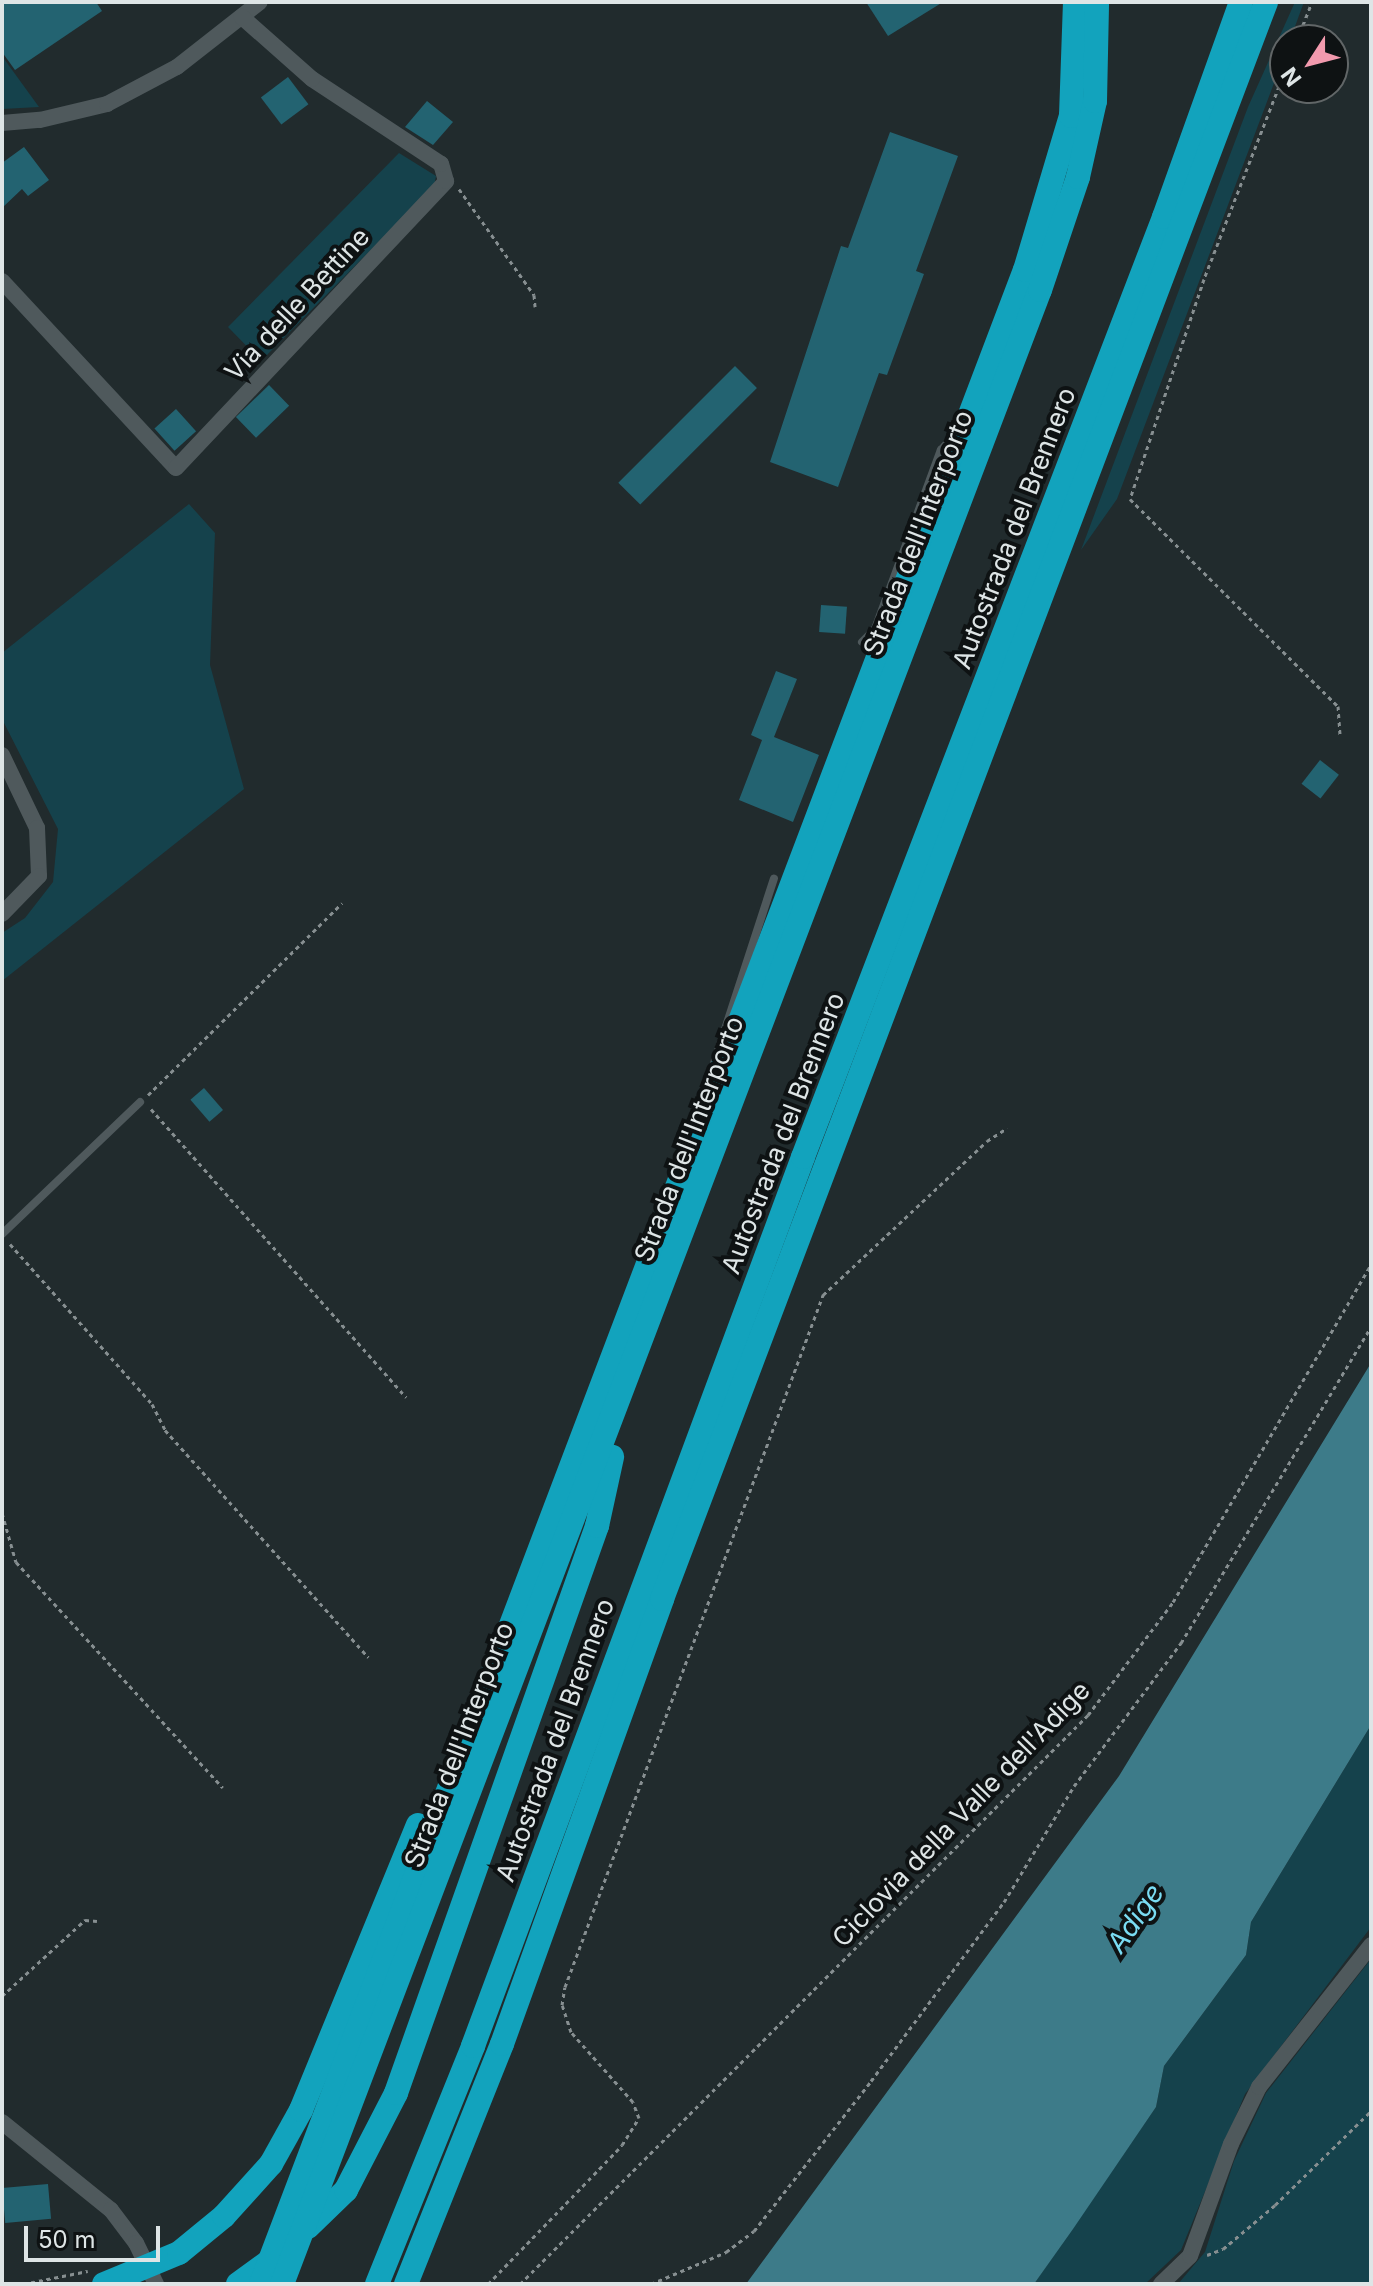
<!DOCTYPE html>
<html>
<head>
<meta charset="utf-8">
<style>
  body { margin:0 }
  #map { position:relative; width:1373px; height:2286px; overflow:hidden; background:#212b2d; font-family:Inter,sans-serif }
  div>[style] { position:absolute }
  .green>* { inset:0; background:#15424c }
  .water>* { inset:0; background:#3d7b89 }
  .building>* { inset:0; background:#236371; transform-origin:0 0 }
  .path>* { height:3px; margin-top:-1.5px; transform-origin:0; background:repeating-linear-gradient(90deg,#878f91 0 4px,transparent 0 8px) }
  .lane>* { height:8px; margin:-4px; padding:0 4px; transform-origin:4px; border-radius:4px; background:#4f595c }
  .street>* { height:16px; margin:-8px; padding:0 8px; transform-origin:8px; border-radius:8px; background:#4f595c }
  .highway>* { height:24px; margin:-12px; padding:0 12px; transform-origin:12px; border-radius:12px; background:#12a3bd }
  span { translate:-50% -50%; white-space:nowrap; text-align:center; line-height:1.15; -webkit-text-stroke:8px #0e1213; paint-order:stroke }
  .street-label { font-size:26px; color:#dee5e6 }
  .water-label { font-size:28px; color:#7adcf3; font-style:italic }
  .frame { position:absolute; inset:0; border:4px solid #dee5e6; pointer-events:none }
  .north { position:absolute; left:1269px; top:24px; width:80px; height:80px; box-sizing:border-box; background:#0e1213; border:2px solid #616667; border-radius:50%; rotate:234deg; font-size:22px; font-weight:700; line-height:32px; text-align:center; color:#dee5e6 }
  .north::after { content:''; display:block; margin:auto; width:28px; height:36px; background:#f29aae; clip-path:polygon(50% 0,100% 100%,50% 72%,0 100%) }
  .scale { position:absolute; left:24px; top:2226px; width:136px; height:36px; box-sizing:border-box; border:4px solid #dee5e6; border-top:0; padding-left:10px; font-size:24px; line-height:28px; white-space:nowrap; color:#dee5e6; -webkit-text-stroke:6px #0e1213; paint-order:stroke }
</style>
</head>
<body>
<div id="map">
  <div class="green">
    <div style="clip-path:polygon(1295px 2px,1304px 2px,1290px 40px,1285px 40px,1285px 54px,1117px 499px,1081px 550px,1248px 107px)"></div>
    <div style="clip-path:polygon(2px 56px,39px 107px,2px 109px)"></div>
    <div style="clip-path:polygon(399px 153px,436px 176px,434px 186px,261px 361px,228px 327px)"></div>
    <div style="clip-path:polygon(189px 504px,215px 533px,210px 665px,244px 789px,2px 981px,2px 933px,25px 918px,53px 882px,58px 829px,2px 719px,2px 653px)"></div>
    <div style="clip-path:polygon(1371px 1725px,1371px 1927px,1245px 2094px,1181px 2250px,1145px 2284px,1034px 2284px,1156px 2107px,1164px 2066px,1246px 1955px,1251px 1922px)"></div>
    <div style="clip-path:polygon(1371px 1959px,1371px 2284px,1178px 2284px,1205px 2252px,1234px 2161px,1266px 2093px)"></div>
  </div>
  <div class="water">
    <div style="clip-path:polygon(1371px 1363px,1371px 1725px,1251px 1922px,1246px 1955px,1164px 2066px,1156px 2107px,1073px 2229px,1034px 2284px,746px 2284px,1119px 1776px)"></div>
  </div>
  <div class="building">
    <div style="clip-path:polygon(2px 2px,96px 2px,102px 11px,15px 70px,2px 52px)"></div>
    <div style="clip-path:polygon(866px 2px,943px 2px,888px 36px)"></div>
    <div style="left:288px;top:77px;width:34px;height:34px;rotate:53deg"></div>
    <div style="clip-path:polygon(427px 101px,453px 122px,433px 145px,405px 127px)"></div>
    <div style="clip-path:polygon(890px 132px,958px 156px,916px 271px,924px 274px,887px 375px,879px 373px,838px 487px,770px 462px,841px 246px,848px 248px)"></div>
    <div style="clip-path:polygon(24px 147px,49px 180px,28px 196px,22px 189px,2px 208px,2px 163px)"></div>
    <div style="left:735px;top:366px;width:31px;height:165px;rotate:45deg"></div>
    <div style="left:269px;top:385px;width:29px;height:46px;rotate:46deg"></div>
    <div style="left:176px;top:409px;width:30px;height:29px;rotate:48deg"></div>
    <div style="left:821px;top:605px;width:26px;height:27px;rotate:4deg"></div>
    <div style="clip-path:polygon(776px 671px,797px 679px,774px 737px,819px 755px,793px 822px,739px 800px,762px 740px,751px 735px)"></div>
    <div style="left:1320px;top:760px;width:24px;height:30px;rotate:38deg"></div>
    <div style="left:204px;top:1088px;width:29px;height:18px;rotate:49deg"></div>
    <div style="left:48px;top:2184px;width:35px;height:46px;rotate:85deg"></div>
  </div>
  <div class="path">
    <div style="left:1297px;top:40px;width:41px;rotate:-68.5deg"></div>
    <div style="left:1285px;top:71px;width:223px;rotate:111.3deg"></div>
    <div style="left:1204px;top:279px;width:232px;rotate:108.6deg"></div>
    <div style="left:1130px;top:499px;width:293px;rotate:44.9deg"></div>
    <div style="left:1338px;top:706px;width:29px;rotate:86deg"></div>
    <div style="left:459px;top:189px;width:130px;rotate:54.7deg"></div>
    <div style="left:534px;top:295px;width:12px;rotate:85deg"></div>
    <div style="left:148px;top:1095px;width:273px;rotate:-44.7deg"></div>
    <div style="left:151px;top:1109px;width:385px;rotate:48.5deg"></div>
    <div style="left:10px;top:1244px;width:214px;rotate:48.4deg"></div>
    <div style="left:152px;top:1404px;width:29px;rotate:63deg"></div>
    <div style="left:165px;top:1430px;width:305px;rotate:48.2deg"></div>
    <div style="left:2px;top:1513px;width:51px;rotate:74.1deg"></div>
    <div style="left:16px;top:1562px;width:306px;rotate:47.5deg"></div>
    <div style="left:2px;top:1996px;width:113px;rotate:-42.5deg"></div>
    <div style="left:85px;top:1920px;width:12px;rotate:5deg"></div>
    <div style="left:1207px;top:2255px;width:17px;rotate:-21deg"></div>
    <div style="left:1223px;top:2249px;width:68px;rotate:-40.2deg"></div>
    <div style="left:1275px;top:2205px;width:134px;rotate:-44.4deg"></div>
    <div style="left:23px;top:2284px;width:66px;rotate:-11.3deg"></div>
    <div style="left:488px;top:2284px;width:193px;rotate:-46deg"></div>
    <div style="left:622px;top:2145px;width:32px;rotate:-58deg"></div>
    <div style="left:639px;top:2118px;width:17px;rotate:-111deg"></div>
    <div style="left:633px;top:2102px;width:94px;rotate:-131.5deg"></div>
    <div style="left:571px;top:2032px;width:28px;rotate:-108deg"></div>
    <div style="left:562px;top:2005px;width:18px;rotate:-81deg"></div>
    <div style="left:565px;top:1987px;width:739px;rotate:-69.55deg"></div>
    <div style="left:823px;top:1295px;width:225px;rotate:-43.2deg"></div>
    <div style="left:987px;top:1141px;width:24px;rotate:-33deg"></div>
    <div style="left:520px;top:2284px;width:804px;rotate:-45.05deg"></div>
    <div style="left:1088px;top:1715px;width:141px;rotate:-53deg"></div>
    <div style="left:1173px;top:1602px;width:392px;rotate:-59.6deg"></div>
    <div style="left:651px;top:2284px;width:82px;rotate:-23.1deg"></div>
    <div style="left:726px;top:2252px;width:35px;rotate:-37deg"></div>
    <div style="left:754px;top:2231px;width:190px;rotate:-52deg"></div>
    <div style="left:871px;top:2081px;width:223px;rotate:-53.4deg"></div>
    <div style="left:1004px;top:1902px;width:135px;rotate:-58.9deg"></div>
    <div style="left:1074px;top:1786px;width:179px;rotate:-53.2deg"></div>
    <div style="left:1181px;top:1643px;width:369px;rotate:-59deg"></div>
  </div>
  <div class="lane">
    <div style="left:862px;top:642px;width:18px;rotate:-45deg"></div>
    <div style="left:875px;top:629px;width:191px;rotate:-69.8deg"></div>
    <div style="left:941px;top:450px;width:15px;rotate:-48deg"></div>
    <div style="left:714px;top:1063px;width:194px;rotate:-72deg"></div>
    <div style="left:2px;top:1234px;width:191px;rotate:-43.7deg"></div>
  </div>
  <div class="street">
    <div style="left:2px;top:123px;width:38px;rotate:-5deg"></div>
    <div style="left:40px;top:120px;width:69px;rotate:-13.4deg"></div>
    <div style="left:107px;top:104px;width:79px;rotate:-27.9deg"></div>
    <div style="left:177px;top:67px;width:105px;rotate:-38.1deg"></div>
    <div style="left:2px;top:281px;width:255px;rotate:47.1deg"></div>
    <div style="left:176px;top:468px;width:394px;rotate:-46.7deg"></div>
    <div style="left:446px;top:181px;width:18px;rotate:-106deg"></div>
    <div style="left:441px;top:164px;width:154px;rotate:-146.6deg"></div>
    <div style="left:312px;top:79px;width:94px;rotate:-138.5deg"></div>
    <div style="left:2px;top:755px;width:81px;rotate:64.4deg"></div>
    <div style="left:37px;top:828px;width:48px;rotate:87.6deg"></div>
    <div style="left:39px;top:876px;width:53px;rotate:134.2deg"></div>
    <div style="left:2px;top:2122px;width:140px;rotate:38.9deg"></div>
    <div style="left:111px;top:2210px;width:41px;rotate:52.9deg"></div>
    <div style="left:136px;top:2243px;width:46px;rotate:64deg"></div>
    <div style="left:1161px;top:2284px;width:40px;rotate:-44deg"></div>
    <div style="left:1190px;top:2256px;width:119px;rotate:-69.9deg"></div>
    <div style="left:1231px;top:2144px;width:64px;rotate:-63.8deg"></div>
    <div style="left:1259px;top:2087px;width:181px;rotate:-51.7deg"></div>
  </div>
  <div class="highway">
    <div style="left:308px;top:2227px;width:53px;rotate:-44.2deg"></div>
    <div style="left:346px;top:2190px;width:109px;rotate:-62.7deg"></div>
    <div style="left:396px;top:2093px;width:602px;rotate:-70.48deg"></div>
    <div style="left:597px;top:1526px;width:71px;rotate:-77.7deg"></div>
    <div style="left:104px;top:2284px;width:81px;rotate:-22.5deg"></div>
    <div style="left:179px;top:2253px;width:58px;rotate:-39.4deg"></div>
    <div style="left:224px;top:2216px;width:70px;rotate:-47.9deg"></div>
    <div style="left:271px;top:2164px;width:62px;rotate:-60.9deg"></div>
    <div style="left:301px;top:2110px;width:308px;rotate:-67.7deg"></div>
    <div style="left:238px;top:2284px;width:41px;rotate:-36deg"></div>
    <div style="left:261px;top:2284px;width:2154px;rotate:-69.23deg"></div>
    <div style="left:1025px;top:270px;width:161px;rotate:-73.4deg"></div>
    <div style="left:1071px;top:116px;width:114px;rotate:-88deg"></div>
    <div style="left:282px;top:2284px;width:2133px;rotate:-69.19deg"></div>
    <div style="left:1040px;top:290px;width:119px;rotate:-71.4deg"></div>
    <div style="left:1078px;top:177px;width:78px;rotate:-77.4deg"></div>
    <div style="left:1095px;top:101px;width:99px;rotate:-88.8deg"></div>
    <div style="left:377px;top:2284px;width:257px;rotate:-68deg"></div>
    <div style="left:473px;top:2046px;width:948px;rotate:-69.63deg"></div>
    <div style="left:803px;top:1157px;width:1007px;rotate:-68.99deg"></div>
    <div style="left:1164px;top:217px;width:228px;rotate:-70.3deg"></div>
    <div style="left:406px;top:2284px;width:258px;rotate:-68.2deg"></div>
    <div style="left:502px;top:2044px;width:473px;rotate:-70.2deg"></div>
    <div style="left:662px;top:1599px;width:1707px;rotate:-69.28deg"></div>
  </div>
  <div class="street-label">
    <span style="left:297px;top:304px;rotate:-47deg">Via delle Bettine</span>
    <span style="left:1014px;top:528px;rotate:-69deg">Autostrada del Brennero</span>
    <span style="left:918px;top:533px;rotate:-69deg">Strada dell'Interporto</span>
    <span style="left:783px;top:1133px;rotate:-69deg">Autostrada del Brennero</span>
    <span style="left:689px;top:1139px;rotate:-69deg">Strada dell'Interporto</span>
    <span style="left:555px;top:1740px;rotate:-70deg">Autostrada del Brennero</span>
    <span style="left:459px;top:1745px;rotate:-69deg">Strada dell'Interporto</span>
    <span style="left:961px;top:1814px;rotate:-46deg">Ciclovia della Valle dell'Adige</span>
  </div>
  <div class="water-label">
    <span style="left:1135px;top:1918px;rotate:-55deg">Adige</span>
  </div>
  <div class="frame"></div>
  <div class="north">N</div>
  <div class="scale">50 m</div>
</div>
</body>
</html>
